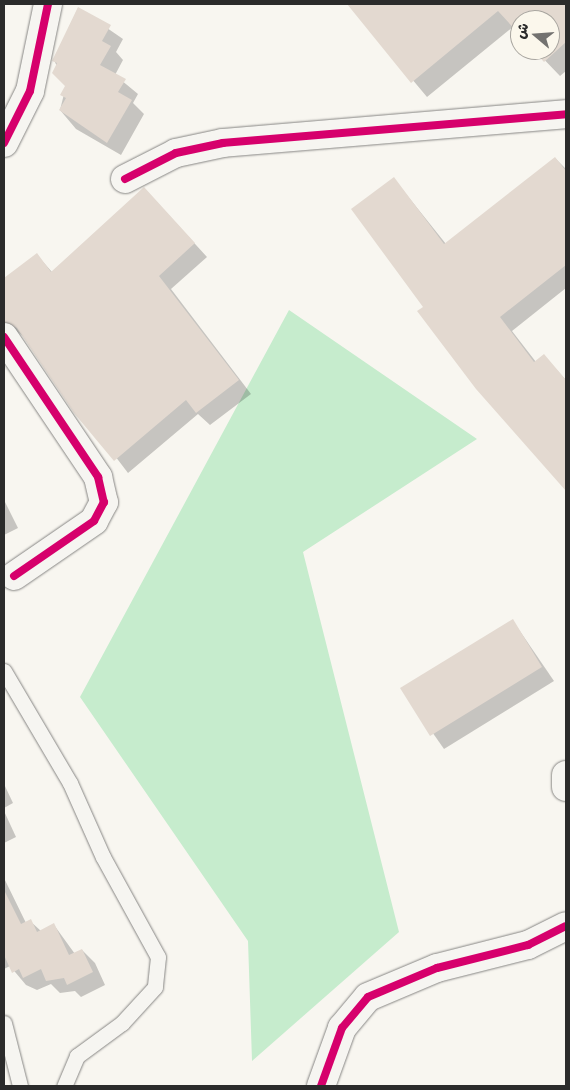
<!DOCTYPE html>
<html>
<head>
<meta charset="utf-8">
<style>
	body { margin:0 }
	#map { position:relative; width:570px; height:1090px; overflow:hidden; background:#f8f6f0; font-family:Mali,"Playpen Sans Arabic",sans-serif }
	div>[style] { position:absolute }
	.green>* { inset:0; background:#c6eccd }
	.shadow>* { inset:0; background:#0003 }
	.building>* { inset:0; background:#e3d9d0 }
	.roads { filter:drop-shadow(0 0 1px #878684) drop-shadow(0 0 1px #878684) }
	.service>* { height:15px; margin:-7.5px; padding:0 7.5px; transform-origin:7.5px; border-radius:7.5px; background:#f6f5f1 }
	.minor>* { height:28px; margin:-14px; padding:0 14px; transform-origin:14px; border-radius:14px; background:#f6f5f1 }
	.cycleway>* { height:8px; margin:-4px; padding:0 4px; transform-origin:4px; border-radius:4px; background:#d6006c }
	span { translate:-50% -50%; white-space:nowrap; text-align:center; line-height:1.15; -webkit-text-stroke:4.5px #fbf7ec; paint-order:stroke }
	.frame { position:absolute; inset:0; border:5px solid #2b2b2b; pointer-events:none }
	.north { position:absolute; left:510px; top:10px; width:50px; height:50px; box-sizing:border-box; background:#fbf7ec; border:1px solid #a8a59f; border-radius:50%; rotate:288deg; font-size:14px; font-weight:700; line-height:20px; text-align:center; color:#2b2b2b }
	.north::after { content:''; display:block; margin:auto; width:18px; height:22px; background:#737270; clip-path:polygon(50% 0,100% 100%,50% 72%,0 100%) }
</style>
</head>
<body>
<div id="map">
	<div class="green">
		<i style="clip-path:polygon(289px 310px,477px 439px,303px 552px,399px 932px,252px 1061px,248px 941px,80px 697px)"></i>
	</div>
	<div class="shadow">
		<i style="clip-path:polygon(349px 4px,566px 4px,566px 71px,560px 76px,535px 50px,550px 50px,550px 20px,520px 20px,520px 33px,514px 26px,427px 97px)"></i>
		<i style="clip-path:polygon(78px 8px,123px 39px,116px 52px,123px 60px,115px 75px,138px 94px,133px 103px,144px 114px,121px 155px,76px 129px,60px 110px,66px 86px,54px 60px)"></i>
		<i style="clip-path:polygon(555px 158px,566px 169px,566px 288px,512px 331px,536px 362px,544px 356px,566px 380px,566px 487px,425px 307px,394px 179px,446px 244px)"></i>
		<i style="clip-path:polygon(144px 188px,207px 257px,171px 289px,251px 394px,210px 425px,198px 414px,128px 473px,25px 338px,4px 321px,4px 280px,37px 255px,52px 272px)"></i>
		<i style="clip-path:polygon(4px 500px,18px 528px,4px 535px)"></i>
		<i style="clip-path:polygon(513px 621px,554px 681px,444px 749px,402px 689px)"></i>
		<i style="clip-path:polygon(4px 784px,13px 803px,4px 808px)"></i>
		<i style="clip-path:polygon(4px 811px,16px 837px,4px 843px)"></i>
		<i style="clip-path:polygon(4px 878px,26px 923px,30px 921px,41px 931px,54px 925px,75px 954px,82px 950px,95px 963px,105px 985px,81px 997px,75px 991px,60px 993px,51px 984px,37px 990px,26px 985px,10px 966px,4px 969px)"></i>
	</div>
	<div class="building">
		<i style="clip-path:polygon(347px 4px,566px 4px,566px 42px,544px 62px,533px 50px,550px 50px,550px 20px,520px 20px,520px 35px,498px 11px,411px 83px)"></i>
		<i style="clip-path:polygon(78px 7px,111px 25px,102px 41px,111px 46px,100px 65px,126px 79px,118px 92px,132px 100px,107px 143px,59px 110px,66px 98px,60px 95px,65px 86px,52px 73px,57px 63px,52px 61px)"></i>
		<i style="clip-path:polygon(555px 157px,566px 171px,566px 265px,500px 317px,534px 362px,544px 354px,566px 380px,566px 491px,476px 389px,417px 311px,423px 307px,351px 209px,394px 177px,444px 244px)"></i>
		<i style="clip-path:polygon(144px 187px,195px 243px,159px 276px,239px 380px,196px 413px,186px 400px,114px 461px,74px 413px,17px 328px,4px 322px,4px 278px,37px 253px,51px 272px)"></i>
		<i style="clip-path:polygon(513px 619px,542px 667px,430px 736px,400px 688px)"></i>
		<i style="clip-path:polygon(4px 890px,21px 924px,31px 919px,37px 932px,54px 923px,69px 955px,82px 949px,93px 972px,67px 985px,64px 978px,46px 981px,41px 969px,23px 978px,19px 969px,12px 973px,4px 955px)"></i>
	</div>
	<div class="roads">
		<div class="service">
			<i style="left:4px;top:671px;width:130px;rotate:59.5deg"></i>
			<i style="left:70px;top:783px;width:81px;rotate:66deg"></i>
			<i style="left:103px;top:857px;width:114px;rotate:61.2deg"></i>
			<i style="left:158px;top:957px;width:30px;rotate:96deg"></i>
			<i style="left:155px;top:987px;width:49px;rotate:132.5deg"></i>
			<i style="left:122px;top:1023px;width:56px;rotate:143.7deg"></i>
			<i style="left:77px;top:1056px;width:33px;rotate:113deg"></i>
			<i style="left:4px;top:1023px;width:65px;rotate:75.7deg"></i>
		</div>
		<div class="minor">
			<i style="left:4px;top:143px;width:58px;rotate:-63.4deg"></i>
			<i style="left:30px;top:91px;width:89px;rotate:-78.3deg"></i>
			<i style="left:125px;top:179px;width:57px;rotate:-27deg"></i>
			<i style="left:176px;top:153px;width:48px;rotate:-12deg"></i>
			<i style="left:223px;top:143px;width:344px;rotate:-4.8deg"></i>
			<i style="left:4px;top:337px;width:169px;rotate:56.1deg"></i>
			<i style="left:98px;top:477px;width:26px;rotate:77deg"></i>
			<i style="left:104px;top:502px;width:21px;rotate:118deg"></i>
			<i style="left:94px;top:521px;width:97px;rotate:145.5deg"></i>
			<i style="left:566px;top:775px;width:12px;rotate:90deg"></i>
			<i style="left:321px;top:1086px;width:62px;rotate:-70.1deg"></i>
			<i style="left:342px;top:1028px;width:40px;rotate:-50deg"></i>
			<i style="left:368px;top:997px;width:75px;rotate:-22.8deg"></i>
			<i style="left:437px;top:968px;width:94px;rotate:-14.2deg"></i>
			<i style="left:528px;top:945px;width:42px;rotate:-26.6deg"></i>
		</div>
	</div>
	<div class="cycleway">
		<i style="left:4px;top:143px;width:58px;rotate:-63.4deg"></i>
		<i style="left:30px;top:91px;width:89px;rotate:-78.3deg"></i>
		<i style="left:125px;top:179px;width:57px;rotate:-27deg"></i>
		<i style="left:176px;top:153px;width:48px;rotate:-12deg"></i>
		<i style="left:223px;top:143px;width:344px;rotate:-4.8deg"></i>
		<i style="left:4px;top:337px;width:169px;rotate:56.1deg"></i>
		<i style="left:98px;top:477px;width:26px;rotate:77deg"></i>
		<i style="left:104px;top:502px;width:21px;rotate:118deg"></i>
		<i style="left:94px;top:521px;width:97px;rotate:145.5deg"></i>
		<i style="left:321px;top:1086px;width:62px;rotate:-70.1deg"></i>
		<i style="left:342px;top:1028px;width:40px;rotate:-50deg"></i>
		<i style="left:368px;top:997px;width:75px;rotate:-22.8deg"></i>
		<i style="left:437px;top:968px;width:94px;rotate:-14.2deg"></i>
		<i style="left:528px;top:945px;width:42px;rotate:-26.6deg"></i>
	</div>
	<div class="frame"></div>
	<div class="north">ش</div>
</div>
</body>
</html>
